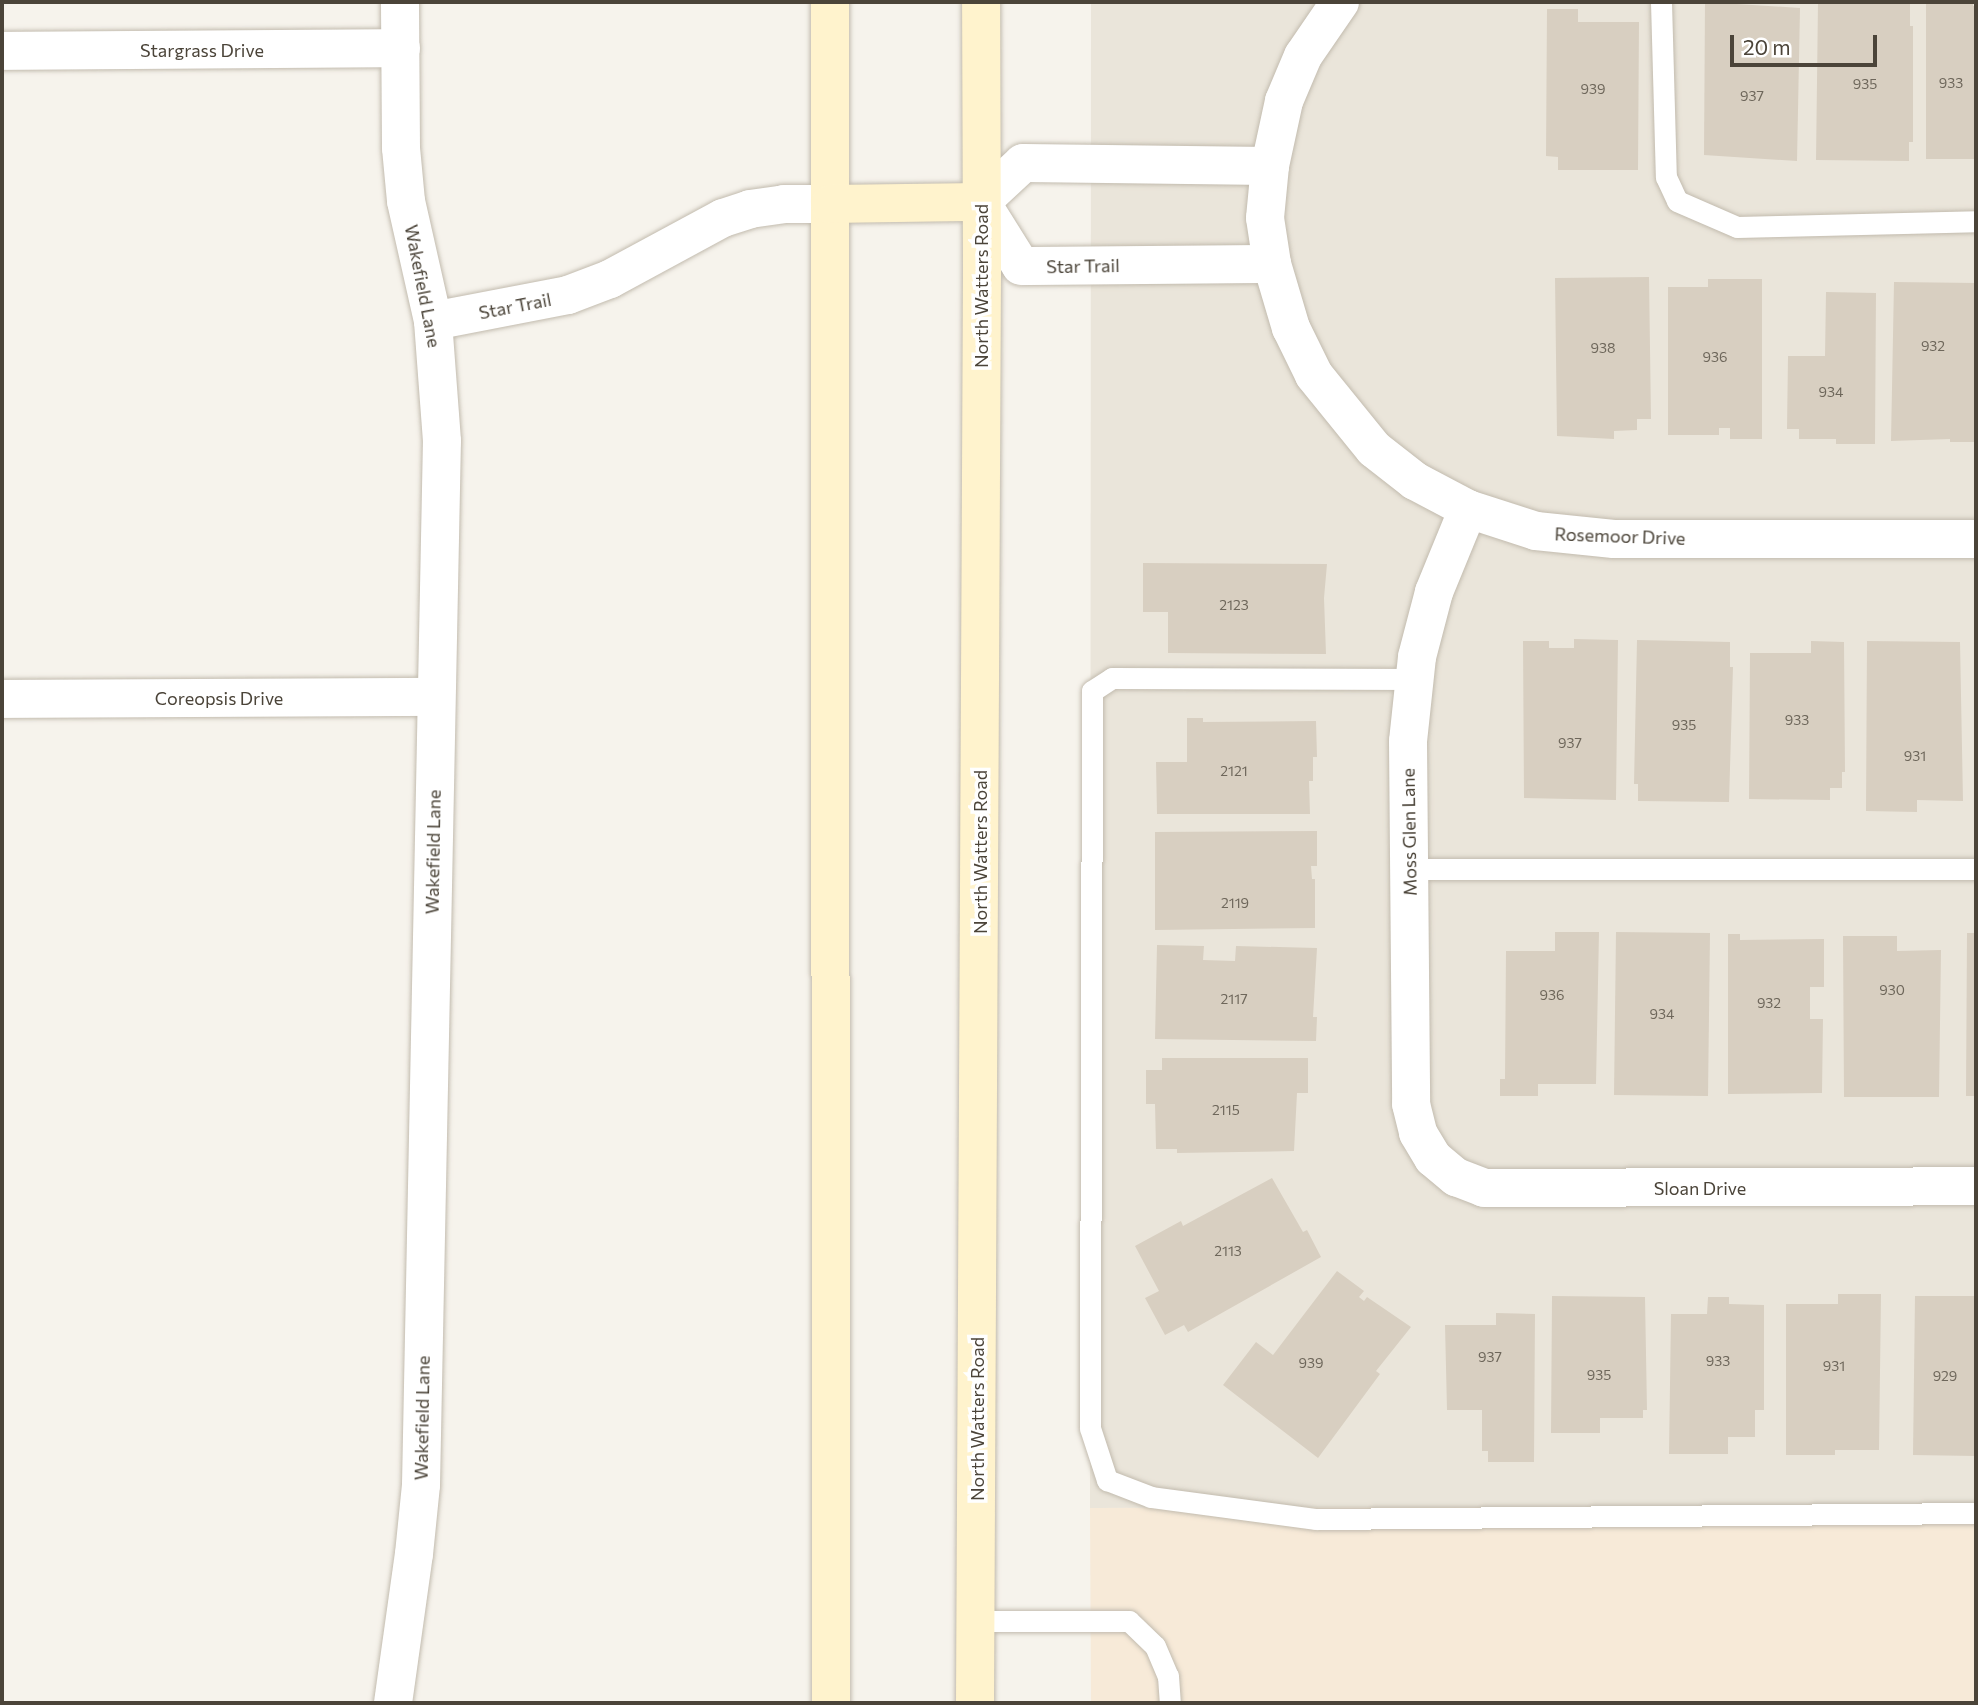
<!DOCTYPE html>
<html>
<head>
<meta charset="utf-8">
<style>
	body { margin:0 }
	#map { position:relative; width:1978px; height:1705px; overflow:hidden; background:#f6f3ec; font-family:Commissioner,sans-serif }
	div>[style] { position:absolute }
	.residential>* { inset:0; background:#eae5da }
	.commercial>* { inset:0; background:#f7ead8 }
	.building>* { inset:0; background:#d8cfc1 }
	.roads { filter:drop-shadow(0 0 2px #c2bbae) drop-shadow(0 0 2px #c2bbae) }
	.service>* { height:21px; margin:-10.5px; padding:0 10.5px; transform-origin:10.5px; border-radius:10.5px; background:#fff }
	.minor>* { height:38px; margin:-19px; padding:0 19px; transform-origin:19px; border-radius:19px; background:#fff }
	.secondary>* { height:38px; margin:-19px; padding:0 19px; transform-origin:19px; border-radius:19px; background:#fff3cd }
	span { translate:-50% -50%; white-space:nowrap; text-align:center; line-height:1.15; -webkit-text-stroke:7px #fff; paint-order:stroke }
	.number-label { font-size:14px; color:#6e675b }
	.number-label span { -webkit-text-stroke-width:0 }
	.street-label { font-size:18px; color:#4b4439 }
	.frame { position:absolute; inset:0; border:4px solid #4b4439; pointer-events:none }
	.scale { position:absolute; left:1730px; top:35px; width:147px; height:32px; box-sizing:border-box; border:4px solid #4b4439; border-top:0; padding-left:9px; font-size:21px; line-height:24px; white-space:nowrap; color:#4b4439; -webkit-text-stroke:5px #fff; paint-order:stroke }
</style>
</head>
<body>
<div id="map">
	<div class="residential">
		<i style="clip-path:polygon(1091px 2px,1976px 2px,1976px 1506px,1090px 1508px)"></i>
	</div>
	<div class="commercial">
		<i style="clip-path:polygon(1976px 1506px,1976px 1703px,1091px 1703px,1090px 1508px)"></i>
	</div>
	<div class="building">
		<i style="clip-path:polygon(1705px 2px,1800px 8px,1797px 161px,1704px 155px)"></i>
		<i style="clip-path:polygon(1818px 2px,1910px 2px,1910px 26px,1913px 26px,1913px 142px,1909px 142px,1909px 161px,1816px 160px)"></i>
		<i style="clip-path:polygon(1926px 2px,1973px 2px,1973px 6px,1976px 6px,1976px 159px,1926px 159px)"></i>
		<i style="clip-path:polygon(1547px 9px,1578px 9px,1578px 22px,1639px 22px,1638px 170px,1558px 170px,1558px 157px,1546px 156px)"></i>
		<i style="clip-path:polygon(1649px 277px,1651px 419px,1637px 419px,1637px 430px,1614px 431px,1614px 439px,1557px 436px,1555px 278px)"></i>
		<i style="clip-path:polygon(1708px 279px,1762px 279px,1762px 439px,1730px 439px,1730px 428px,1719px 428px,1719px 435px,1668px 435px,1668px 287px,1708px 287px)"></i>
		<i style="clip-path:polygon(1894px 282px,1976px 283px,1976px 330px,1974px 330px,1976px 442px,1950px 442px,1950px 439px,1891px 441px)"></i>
		<i style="clip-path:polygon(1826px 292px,1876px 293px,1875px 444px,1836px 444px,1836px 439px,1799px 439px,1799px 429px,1787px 429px,1788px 356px,1825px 356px)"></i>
		<i style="clip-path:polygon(1143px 563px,1327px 564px,1324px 598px,1326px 654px,1168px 653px,1168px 612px,1143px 612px)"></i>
		<i style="clip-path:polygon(1574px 639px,1618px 640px,1616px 800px,1524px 798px,1523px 641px,1549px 641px,1549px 648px,1574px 648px)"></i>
		<i style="clip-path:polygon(1637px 640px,1730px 642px,1730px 667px,1733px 667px,1729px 802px,1638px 801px,1638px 784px,1634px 784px)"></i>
		<i style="clip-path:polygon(1811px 641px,1844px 642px,1845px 772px,1842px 772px,1842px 788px,1830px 788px,1830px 800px,1749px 799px,1750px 653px,1811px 653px)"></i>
		<i style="clip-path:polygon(1867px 641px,1960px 642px,1963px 801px,1917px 800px,1917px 812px,1866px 811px)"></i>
		<i style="clip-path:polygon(1187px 718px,1203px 718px,1203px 722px,1316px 721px,1317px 757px,1313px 757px,1313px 781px,1309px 781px,1310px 814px,1157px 814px,1156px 762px,1187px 762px)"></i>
		<i style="clip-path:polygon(1317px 831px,1317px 866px,1311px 866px,1312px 879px,1315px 879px,1315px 928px,1155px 930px,1155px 832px)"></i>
		<i style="clip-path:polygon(1555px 932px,1599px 932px,1596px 1084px,1538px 1084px,1538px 1096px,1500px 1096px,1500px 1079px,1505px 1079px,1506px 951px,1555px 951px)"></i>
		<i style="clip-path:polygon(1616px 932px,1710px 933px,1708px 1096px,1614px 1095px)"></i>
		<i style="clip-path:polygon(1967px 933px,1976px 933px,1976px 1096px,1966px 1096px)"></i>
		<i style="clip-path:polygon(1728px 934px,1740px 934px,1740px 940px,1824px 939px,1824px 987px,1810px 987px,1810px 1019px,1823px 1019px,1822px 1093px,1728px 1094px)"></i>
		<i style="clip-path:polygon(1843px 936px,1897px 936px,1897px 951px,1941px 950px,1939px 1097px,1844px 1097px)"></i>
		<i style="clip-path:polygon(1157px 945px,1204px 946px,1203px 960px,1235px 961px,1236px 946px,1317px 948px,1313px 1017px,1317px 1017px,1316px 1041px,1155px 1039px)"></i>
		<i style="clip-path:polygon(1162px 1058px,1308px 1058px,1308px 1093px,1297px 1093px,1294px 1151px,1177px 1153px,1177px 1149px,1156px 1149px,1155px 1104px,1146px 1104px,1146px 1070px,1162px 1070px)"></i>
		<i style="clip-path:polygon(1272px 1178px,1303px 1232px,1307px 1230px,1321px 1257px,1188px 1332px,1184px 1325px,1165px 1335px,1145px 1298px,1159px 1291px,1135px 1246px,1181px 1221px,1183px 1226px)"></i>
		<i style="clip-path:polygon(1337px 1271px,1364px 1291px,1359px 1297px,1364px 1301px,1367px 1297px,1411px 1327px,1376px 1371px,1380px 1374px,1318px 1458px,1223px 1385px,1256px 1342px,1273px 1355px)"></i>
		<i style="clip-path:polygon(1838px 1294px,1881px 1294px,1879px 1450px,1835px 1450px,1835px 1455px,1786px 1455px,1786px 1304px,1838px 1304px)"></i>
		<i style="clip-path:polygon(1552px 1296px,1645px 1297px,1647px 1410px,1643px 1410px,1643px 1418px,1600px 1418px,1600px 1433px,1551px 1433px)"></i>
		<i style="clip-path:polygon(1915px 1296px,1976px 1296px,1976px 1456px,1913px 1455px)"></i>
		<i style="clip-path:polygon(1708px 1297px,1729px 1297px,1729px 1304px,1764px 1305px,1764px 1410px,1755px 1410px,1755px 1437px,1728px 1437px,1728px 1454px,1669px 1454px,1671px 1314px,1707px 1314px)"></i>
		<i style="clip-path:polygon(1496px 1313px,1535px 1314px,1534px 1462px,1488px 1462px,1488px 1451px,1482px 1451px,1482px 1410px,1447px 1410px,1445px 1325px,1496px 1325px)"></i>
	</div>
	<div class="roads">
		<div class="service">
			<i style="left:1661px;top:2px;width:175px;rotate:88.4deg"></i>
			<i style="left:1666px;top:177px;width:26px;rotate:65deg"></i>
			<i style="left:1677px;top:201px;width:65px;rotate:23.4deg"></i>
			<i style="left:1737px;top:227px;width:239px;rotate:-1.4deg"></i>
			<i style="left:1415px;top:679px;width:303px;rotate:-179.8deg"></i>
			<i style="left:1112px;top:678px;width:24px;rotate:147deg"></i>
			<i style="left:1092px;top:691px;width:737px;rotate:90.16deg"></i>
			<i style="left:1090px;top:1428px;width:55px;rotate:71.9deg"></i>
			<i style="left:1107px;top:1480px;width:47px;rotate:21.1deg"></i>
			<i style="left:1151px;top:1497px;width:166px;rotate:7.6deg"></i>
			<i style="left:1316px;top:1519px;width:660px;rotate:-0.52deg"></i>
			<i style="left:1410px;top:869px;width:566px"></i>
			<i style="left:976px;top:1621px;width:153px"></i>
			<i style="left:1129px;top:1621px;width:36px;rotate:44deg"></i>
			<i style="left:1155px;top:1646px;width:33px;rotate:67deg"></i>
			<i style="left:1168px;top:1676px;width:27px;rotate:86deg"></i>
		</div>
		<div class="minor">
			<i style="left:1340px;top:2px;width:65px;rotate:124.4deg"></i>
			<i style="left:1303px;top:56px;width:49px;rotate:112.9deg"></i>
			<i style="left:1284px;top:101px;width:66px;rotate:102.2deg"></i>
			<i style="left:1270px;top:166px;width:52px;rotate:95.5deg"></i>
			<i style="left:1265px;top:218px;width:47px;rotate:81.3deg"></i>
			<i style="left:1272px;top:264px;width:67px;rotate:73.5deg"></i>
			<i style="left:1291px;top:328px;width:52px;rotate:63.9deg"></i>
			<i style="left:1314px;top:375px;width:95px;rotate:51deg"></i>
			<i style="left:1374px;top:449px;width:52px;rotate:38deg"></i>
			<i style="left:1415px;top:481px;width:60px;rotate:27.8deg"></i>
			<i style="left:1468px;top:509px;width:71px;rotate:17.9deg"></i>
			<i style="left:1536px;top:531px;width:78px;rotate:5.9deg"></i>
			<i style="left:1614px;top:539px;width:362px"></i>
			<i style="left:2px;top:51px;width:399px;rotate:-0.4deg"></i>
			<i style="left:1270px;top:166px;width:247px;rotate:-179.3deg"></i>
			<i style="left:1023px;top:163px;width:57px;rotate:137.1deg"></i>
			<i style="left:981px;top:202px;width:75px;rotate:58deg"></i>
			<i style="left:1021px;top:266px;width:251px;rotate:-0.5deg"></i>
			<i style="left:433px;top:321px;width:137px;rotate:-10.9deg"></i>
			<i style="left:568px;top:295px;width:45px;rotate:-20.9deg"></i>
			<i style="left:610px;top:279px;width:128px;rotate:-28.4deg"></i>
			<i style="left:723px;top:218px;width:28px;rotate:-18deg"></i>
			<i style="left:750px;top:209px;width:34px;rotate:-8deg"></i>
			<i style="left:784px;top:204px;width:46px"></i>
			<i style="left:1468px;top:509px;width:90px;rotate:112.3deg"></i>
			<i style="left:1434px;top:592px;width:67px;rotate:104.7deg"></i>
			<i style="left:1417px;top:657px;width:84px;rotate:96.1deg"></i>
			<i style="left:1408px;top:741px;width:363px;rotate:89.5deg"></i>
			<i style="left:1411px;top:1104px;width:30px;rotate:76deg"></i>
			<i style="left:1418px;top:1133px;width:29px;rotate:59deg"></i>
			<i style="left:1433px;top:1158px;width:30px;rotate:40deg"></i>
			<i style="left:1456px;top:1177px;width:30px;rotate:21deg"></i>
			<i style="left:1484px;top:1188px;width:492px;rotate:-0.2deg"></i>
			<i style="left:2px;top:699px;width:434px;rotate:-0.3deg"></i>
			<i style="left:393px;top:1703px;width:150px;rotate:-82deg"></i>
			<i style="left:414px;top:1554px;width:69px;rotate:-84.2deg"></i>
			<i style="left:421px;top:1485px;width:1044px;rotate:-88.85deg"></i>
			<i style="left:442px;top:441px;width:120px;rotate:-94.3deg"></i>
			<i style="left:433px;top:321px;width:123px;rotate:-102.7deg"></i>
			<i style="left:406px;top:201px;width:53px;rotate:-95.4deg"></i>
			<i style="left:401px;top:148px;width:146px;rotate:-90.4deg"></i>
		</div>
		<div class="secondary">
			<i style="left:830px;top:2px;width:1701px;rotate:89.97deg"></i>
			<i style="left:830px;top:204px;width:151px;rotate:-0.8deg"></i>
			<i style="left:975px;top:1703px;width:1437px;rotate:-89.72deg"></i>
			<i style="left:982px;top:266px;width:264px;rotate:-90.2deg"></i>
		</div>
	</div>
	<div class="number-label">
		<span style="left:1951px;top:83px">933</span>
		<span style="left:1865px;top:84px">935</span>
		<span style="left:1593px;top:89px">939</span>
		<span style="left:1752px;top:96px">937</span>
		<span style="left:1933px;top:346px">932</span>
		<span style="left:1603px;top:348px">938</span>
		<span style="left:1715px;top:357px">936</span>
		<span style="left:1831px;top:392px">934</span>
		<span style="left:1234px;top:605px">2123</span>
		<span style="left:1797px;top:720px">933</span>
		<span style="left:1684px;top:725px">935</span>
		<span style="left:1570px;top:743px">937</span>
		<span style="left:1915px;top:756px">931</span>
		<span style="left:1234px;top:771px">2121</span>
		<span style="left:1235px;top:903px">2119</span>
		<span style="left:1892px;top:990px">930</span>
		<span style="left:1552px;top:995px">936</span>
		<span style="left:1234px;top:999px">2117</span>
		<span style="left:1769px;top:1003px">932</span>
		<span style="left:1662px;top:1014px">934</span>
		<span style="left:1226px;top:1110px">2115</span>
		<span style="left:1228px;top:1251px">2113</span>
		<span style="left:1490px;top:1357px">937</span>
		<span style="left:1718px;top:1361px">933</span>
		<span style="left:1311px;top:1363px">939</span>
		<span style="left:1834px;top:1366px">931</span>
		<span style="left:1599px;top:1375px">935</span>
		<span style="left:1945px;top:1376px">929</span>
	</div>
	<div class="street-label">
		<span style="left:202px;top:50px">Stargrass Drive</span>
		<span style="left:1083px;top:266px;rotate:-1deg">Star Trail</span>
		<span style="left:423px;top:286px;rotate:79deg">Wakefield Lane</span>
		<span style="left:981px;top:286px;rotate:-90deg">North Watters Road</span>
		<span style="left:515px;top:306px;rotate:-11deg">Star Trail</span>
		<span style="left:1620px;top:536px;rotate:2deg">Rosemoor Drive</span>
		<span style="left:219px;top:698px">Coreopsis Drive</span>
		<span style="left:1409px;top:832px;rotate:-91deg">Moss Glen Lane</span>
		<span style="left:433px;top:852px;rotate:-89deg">Wakefield Lane</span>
		<span style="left:980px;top:852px;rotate:-90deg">North Watters Road</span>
		<span style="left:1700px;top:1188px">Sloan Drive</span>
		<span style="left:422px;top:1418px;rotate:-89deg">Wakefield Lane</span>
		<span style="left:977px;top:1419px;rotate:-90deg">North Watters Road</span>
	</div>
	<div class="frame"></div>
	<div class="scale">20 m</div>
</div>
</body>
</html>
